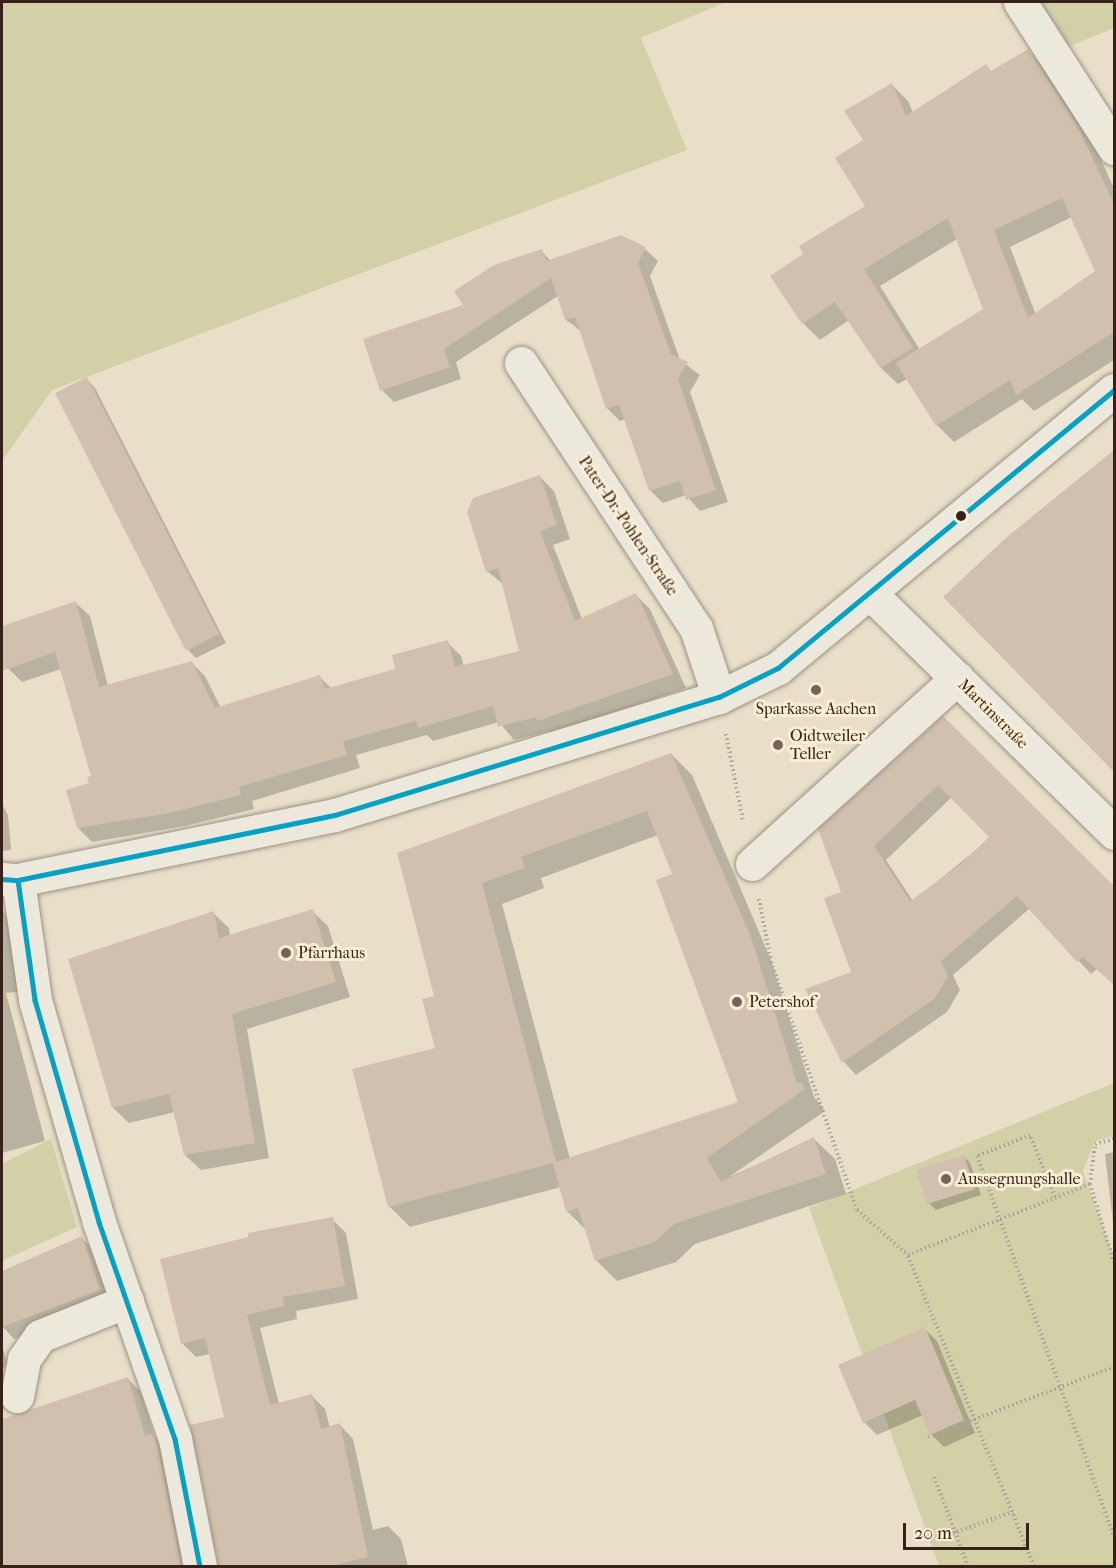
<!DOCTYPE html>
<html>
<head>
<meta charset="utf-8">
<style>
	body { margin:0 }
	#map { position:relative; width:1116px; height:1568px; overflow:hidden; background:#e9dfc9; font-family:"IM FELL French Canon",serif }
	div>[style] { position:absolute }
	.green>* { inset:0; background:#d3d0a8 }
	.shadow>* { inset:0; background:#0003 }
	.building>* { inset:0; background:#d1c0ae }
	.path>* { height:4px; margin-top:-2px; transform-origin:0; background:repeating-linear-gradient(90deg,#aba59c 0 1.5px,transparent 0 4.5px) }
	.roads { filter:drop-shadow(0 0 2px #9b9385) drop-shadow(0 0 2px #9b9385) }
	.minor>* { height:33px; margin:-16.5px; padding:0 16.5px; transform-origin:16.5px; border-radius:16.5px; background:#ece8dc }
	.bus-1>* { height:4.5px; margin:-2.25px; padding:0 2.25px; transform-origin:2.25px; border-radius:2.25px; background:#03a2c5 }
	.dots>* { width:16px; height:16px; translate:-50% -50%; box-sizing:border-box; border:3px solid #f9eed3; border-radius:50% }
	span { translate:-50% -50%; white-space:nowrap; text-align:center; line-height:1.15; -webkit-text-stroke:6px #f9eed3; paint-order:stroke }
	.street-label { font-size:16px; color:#37221a }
	.poi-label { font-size:16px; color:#37221a }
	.left { translate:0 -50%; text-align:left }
	.frame { position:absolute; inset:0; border:3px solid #37221a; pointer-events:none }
	.scale { position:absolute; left:903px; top:1523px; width:126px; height:27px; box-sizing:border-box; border:3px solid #37221a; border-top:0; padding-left:8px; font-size:18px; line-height:21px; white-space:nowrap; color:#37221a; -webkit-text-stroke:4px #f9eed3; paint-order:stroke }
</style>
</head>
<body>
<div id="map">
	<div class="green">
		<i style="clip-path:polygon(2px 2px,726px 2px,641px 38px,687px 150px,52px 390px,2px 461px)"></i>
		<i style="clip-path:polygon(1041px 2px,1114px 2px,1114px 28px,1063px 49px)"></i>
		<i style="clip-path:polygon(1114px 1083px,1114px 1136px,1095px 1141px,1083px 1171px,1114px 1256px,1114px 1566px,939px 1566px,809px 1208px)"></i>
		<i style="clip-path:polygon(51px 1139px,77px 1227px,2px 1261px,2px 1164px)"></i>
	</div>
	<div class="shadow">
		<i style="clip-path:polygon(evenodd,1028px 51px,1045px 68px,1094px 145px,1114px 188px,1114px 360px,1034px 411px,1022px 399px,954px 442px,937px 425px,907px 379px,898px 384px,881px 368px,849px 320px,820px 340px,803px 323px,805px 254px,867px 207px,865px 141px,892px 85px,908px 101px,913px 113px,1028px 51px,1072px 217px,1097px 272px,1036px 315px,1010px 247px,1072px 217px,1028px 51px,957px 239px,984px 310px,920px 350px,880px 286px,957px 239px)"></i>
		<i style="clip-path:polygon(621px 237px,645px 249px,658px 261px,650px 276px,680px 360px,700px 375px,690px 392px,728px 502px,700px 511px,686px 495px,663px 503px,650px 490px,626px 419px,620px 421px,608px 409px,581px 331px,566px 320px,558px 296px,456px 362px,461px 379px,394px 402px,382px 390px,465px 306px,541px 251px,551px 261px)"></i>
		<i style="clip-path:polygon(87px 379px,95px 388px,226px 643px,196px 658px,188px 650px)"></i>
		<i style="clip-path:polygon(1114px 451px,1114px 768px,945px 597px,1009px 537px)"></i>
		<i style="clip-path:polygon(540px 477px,554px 491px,570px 539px,553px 545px,582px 619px,636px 595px,650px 609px,686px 688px,552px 734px,549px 731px,514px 740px,499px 722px,433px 741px,427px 735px,356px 755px,360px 768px,252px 801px,254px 809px,185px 826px,92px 842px,78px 828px,93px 777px,61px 669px,22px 682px,8px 668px,2px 649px,2px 628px,76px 603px,90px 616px,108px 686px,191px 662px,205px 676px,221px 708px,320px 677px,332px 689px,397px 670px,447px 642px,461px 656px,464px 667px,520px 652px,504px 585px,487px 571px)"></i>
		<i style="clip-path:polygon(evenodd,943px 718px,1114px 892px,1114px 985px,1097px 969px,1091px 974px,1030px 908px,953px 975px,960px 990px,947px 1012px,856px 1075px,844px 1062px,807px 990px,853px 973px,843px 893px,943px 718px,952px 797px,992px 837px,913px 901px,886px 860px,952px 797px)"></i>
		<i style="clip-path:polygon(evenodd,671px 754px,692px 775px,771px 960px,814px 1097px,825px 1111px,729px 1177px,814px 1139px,835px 1159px,846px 1194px,695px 1244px,676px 1262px,617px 1281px,596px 1260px,587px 1231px,567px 1211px,561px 1187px,410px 1227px,389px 1206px,436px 1049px,436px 997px,399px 854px,671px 754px,658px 835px,674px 875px,740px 1103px,570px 1159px,502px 904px,544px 888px,541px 878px,658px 835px)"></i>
		<i style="clip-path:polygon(2px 804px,8px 815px,11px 850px,2px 851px)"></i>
		<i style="clip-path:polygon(2px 911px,16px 923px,25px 991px,6px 993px,45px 1141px,2px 1153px)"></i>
		<i style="clip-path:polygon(312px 911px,328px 926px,350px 997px,247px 1029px,269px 1158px,201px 1170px,185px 1155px,175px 1112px,129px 1123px,113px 1108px,213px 913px,229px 928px,230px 936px)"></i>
		<i style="clip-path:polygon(1114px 1152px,1114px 1231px,1105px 1154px)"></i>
		<i style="clip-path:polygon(964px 1156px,970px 1163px,981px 1195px,936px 1210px,929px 1203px)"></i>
		<i style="clip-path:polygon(332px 1219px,346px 1233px,358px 1299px,296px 1311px,297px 1319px,260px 1328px,279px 1404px,311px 1395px,325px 1409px,330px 1428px,340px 1425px,353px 1439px,373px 1530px,388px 1526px,401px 1539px,408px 1566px,220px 1566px,226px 1418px,210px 1354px,196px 1357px,182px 1343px)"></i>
		<i style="clip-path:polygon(82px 1238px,94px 1251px,111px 1303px,14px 1339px,2px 1326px,2px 1272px)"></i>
		<i style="clip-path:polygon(925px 1329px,937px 1341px,975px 1433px,944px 1447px,931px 1434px,923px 1415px,877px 1435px,864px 1422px)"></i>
		<i style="clip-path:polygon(2px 1345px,8px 1366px,2px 1368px)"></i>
		<i style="clip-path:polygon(127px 1378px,141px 1392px,154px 1436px,167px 1449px,191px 1566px,2px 1566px,2px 1420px)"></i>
	</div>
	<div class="building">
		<i style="clip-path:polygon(evenodd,1028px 49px,1078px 127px,1114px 204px,1114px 332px,1016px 395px,1010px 380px,936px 426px,896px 363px,983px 309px,948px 218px,864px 269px,913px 348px,880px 368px,835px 302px,802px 324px,770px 276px,803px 254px,799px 246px,865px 206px,835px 158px,863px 140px,844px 111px,892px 83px,906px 116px,986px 64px,991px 71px,1028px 49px,1062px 198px,1095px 271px,1028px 318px,994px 230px,1062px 198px)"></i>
		<i style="clip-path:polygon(621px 235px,646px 247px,638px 263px,671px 354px,688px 362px,678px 379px,716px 490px,686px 500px,680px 481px,649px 491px,619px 405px,606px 409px,575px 317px,565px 320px,551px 278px,444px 349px,450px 367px,380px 391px,363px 339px,463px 305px,454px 291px,494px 265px,542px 249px,546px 261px)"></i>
		<i style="clip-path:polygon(87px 377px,219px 634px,186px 651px,55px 393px)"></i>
		<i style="clip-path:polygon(1114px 450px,1114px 772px,943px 597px,1008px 536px)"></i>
		<i style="clip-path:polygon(540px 475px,557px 525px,540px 531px,575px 621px,636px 593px,673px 674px,537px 721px,536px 717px,498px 727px,493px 706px,418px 728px,416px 721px,343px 741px,347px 755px,239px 787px,241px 795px,170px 813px,77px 828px,66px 790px,89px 783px,87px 777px,91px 776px,55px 652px,2px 671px,2px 626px,76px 601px,99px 687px,192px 661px,215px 708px,320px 675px,325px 689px,395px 669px,392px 655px,448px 640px,455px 667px,519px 651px,498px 568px,486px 572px,467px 512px,473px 498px)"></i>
		<i style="clip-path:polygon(evenodd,943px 716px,1114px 886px,1114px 985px,1083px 957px,1077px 962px,1017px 896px,941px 961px,948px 976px,934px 999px,842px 1063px,805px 989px,851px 972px,824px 898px,841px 892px,818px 829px,943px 716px,938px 785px,989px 837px,960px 865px,910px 901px,874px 846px,938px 785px)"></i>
		<i style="clip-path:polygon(evenodd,671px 753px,751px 937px,797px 1083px,801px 1082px,805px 1089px,707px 1158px,721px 1182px,814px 1137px,826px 1174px,674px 1224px,655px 1242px,595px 1261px,578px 1208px,566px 1212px,553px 1163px,388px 1207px,352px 1069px,435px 1048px,422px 999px,434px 996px,397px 853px,671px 753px,647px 811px,672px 874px,656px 880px,738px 1102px,556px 1162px,482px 883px,525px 868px,521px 857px,647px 811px)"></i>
		<i style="clip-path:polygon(313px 909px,336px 982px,232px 1014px,255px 1143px,184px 1155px,169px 1094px,112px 1108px,68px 959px,214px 911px,219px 938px)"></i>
		<i style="clip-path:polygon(964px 1155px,975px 1189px,927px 1204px,916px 1170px)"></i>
		<i style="clip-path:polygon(333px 1217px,345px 1286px,283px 1297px,284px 1306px,247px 1315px,270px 1405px,312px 1394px,321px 1429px,340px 1423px,368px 1557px,330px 1566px,218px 1566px,190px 1425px,224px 1417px,205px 1338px,181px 1344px,160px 1259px,248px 1237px,248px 1233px)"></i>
		<i style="clip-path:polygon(82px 1236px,100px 1290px,2px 1327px,2px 1271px)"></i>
		<i style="clip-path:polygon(925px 1327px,964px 1420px,930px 1435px,915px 1400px,863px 1423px,838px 1365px)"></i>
		<i style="clip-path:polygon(128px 1377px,145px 1436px,153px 1434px,157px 1444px,181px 1566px,2px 1566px,2px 1419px)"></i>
	</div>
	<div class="path">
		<i style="left:726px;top:734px;width:89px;rotate:78.9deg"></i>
		<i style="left:759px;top:899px;width:64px;rotate:79.2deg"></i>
		<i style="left:771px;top:962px;width:262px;rotate:70.9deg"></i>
		<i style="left:857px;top:1210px;width:68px;rotate:41.4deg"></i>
		<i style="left:1090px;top:1184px;width:83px;rotate:73.1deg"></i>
		<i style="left:1055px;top:1197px;width:67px;rotate:-112deg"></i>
		<i style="left:1030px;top:1135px;width:57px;rotate:158.4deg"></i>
		<i style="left:977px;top:1156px;width:405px;rotate:70.2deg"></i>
		<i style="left:928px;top:1437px;width:199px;rotate:-20.6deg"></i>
		<i style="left:934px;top:1477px;width:95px;rotate:69.1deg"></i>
		<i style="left:940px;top:1538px;width:77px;rotate:-19.9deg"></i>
		<i style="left:1034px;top:1566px;width:336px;rotate:-112.1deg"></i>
		<i style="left:908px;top:1255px;width:195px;rotate:-21.3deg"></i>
		<i style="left:1090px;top:1184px;width:40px;rotate:-82.9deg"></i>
		<i style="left:1095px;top:1144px;width:20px;rotate:-15deg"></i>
	</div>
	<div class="roads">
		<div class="minor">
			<i style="left:1020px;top:2px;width:174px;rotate:57.2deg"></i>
			<i style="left:521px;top:363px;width:318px;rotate:56.6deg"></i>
			<i style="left:696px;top:628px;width:73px;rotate:71.6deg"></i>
			<i style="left:871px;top:594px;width:341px;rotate:44.5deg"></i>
			<i style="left:752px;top:864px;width:277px;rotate:-42.2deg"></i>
			<i style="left:2px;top:879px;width:16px;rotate:4deg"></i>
			<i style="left:18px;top:880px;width:324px;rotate:-11.6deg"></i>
			<i style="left:335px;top:815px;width:402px;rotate:-17.1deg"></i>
			<i style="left:719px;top:697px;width:66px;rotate:-26.2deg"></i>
			<i style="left:778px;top:668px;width:436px;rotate:-39.6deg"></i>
			<i style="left:18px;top:880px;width:121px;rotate:81.9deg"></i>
			<i style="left:35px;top:1000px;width:231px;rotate:73.9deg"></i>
			<i style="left:99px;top:1222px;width:230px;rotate:70.7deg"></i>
			<i style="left:175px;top:1439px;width:129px;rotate:78.9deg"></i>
			<i style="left:17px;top:1396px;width:38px;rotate:-79deg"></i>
			<i style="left:24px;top:1359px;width:28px;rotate:-55deg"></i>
			<i style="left:40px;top:1336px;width:94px;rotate:-21.9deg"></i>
		</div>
	</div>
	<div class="bus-1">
		<i style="left:2px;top:879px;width:16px;rotate:4deg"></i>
		<i style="left:18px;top:880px;width:324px;rotate:-11.6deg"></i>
		<i style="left:335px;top:815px;width:402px;rotate:-17.1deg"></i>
		<i style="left:719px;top:697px;width:66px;rotate:-26.2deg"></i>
		<i style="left:778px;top:668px;width:436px;rotate:-39.6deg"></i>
		<i style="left:18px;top:880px;width:121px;rotate:81.9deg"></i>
		<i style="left:35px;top:1000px;width:231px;rotate:73.9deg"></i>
		<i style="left:99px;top:1222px;width:230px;rotate:70.7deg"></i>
		<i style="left:175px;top:1439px;width:129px;rotate:78.9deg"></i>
	</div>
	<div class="dots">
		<i style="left:961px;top:516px;background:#37221a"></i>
		<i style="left:816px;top:690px;background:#756457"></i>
		<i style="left:778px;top:745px;background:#756457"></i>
		<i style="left:286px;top:953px;background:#756457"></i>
		<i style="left:737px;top:1002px;background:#756457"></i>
		<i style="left:946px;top:1179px;background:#756457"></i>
	</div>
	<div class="street-label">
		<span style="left:628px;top:526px;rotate:56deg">Pater-Dr.-Pohlen-Straße</span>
		<span style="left:993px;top:714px;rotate:45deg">Martinstraße</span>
	</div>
	<div class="poi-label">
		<span style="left:816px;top:709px">Sparkasse Aachen</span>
		<span class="left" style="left:790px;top:745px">Oidtweiler<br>Teller</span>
		<span class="left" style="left:298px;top:953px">Pfarrhaus</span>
		<span class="left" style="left:749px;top:1002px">Petershof</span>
		<span class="left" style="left:958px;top:1179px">Aussegnungshalle</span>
	</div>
	<div class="frame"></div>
	<div class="scale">20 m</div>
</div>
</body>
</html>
